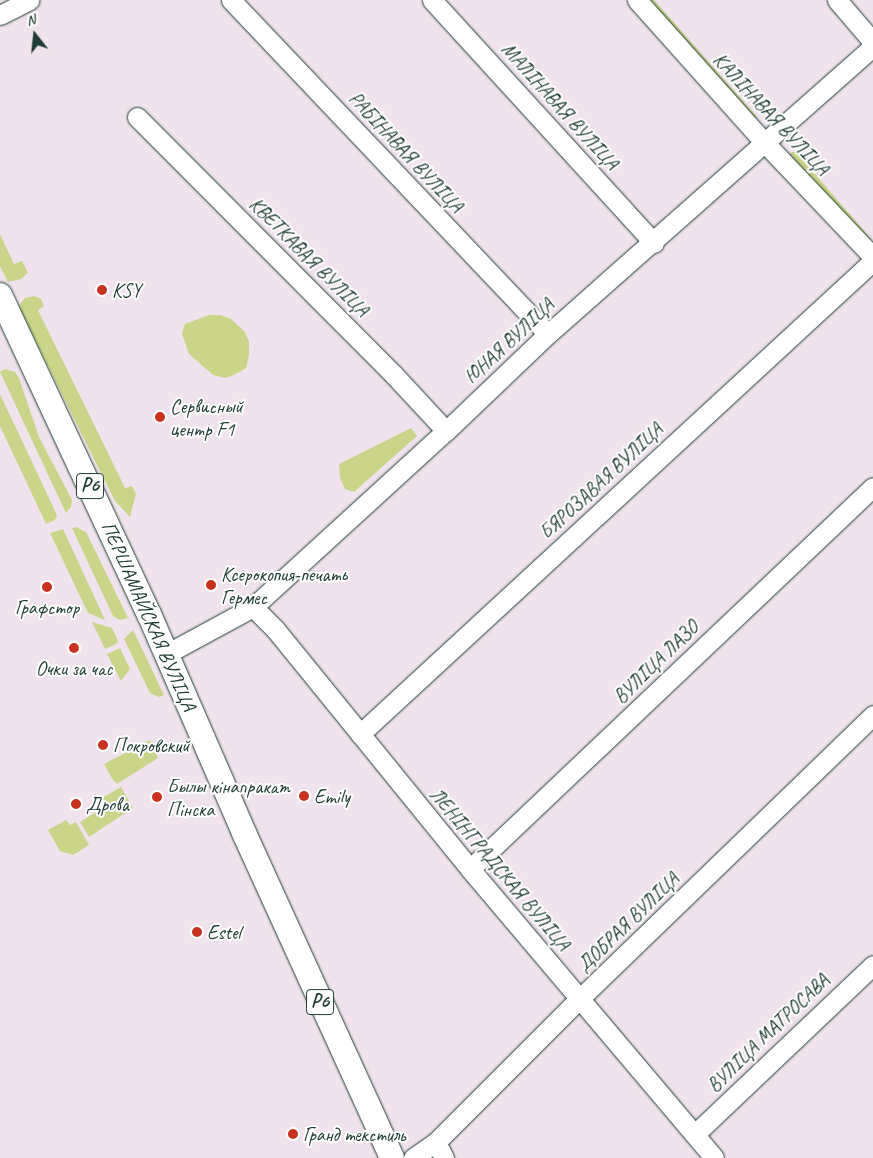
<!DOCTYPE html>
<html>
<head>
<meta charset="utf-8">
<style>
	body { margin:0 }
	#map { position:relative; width:873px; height:1158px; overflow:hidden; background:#f1e3ed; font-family:Caveat,sans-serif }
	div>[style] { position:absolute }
	.green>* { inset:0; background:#cad589 }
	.roads { filter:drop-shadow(0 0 1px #1f3d34) drop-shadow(0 0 1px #1f3d34) }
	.minor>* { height:19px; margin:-9.5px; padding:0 9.5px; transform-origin:9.5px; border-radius:9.5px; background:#fff }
	.major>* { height:24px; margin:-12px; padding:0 12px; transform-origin:12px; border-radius:12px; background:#fff }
	.dots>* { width:14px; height:14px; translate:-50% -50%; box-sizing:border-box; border:2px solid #fff; border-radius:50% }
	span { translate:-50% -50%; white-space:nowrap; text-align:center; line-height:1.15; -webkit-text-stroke:4px #fff; paint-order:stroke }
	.shield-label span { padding:1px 4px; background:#fff; border:1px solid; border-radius:4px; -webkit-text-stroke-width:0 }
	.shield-label { font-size:19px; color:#1f3d34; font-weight:700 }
	.street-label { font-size:20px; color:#1f3d34 }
	.poi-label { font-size:20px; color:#1f3d34 }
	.left { translate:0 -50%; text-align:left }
	.north { position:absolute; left:10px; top:10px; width:50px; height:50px; -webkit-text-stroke:4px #fff; paint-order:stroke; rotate:344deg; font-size:14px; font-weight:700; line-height:20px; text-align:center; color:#1f3d34 }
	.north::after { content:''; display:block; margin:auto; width:18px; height:22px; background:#1f3d34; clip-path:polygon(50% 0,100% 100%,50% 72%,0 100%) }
</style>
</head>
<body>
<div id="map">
	<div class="green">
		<i style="clip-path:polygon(644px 0,654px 0,757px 117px,755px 120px)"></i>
		<i style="clip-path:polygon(792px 152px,796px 152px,871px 239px,870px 242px,789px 155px)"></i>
		<i style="clip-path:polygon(0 234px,14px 264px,22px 261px,28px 273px,21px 279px,8px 282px,0 266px)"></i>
		<i style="clip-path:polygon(34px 296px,41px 299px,44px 306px,38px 310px,125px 488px,132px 486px,136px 494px,130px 517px,115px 501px,21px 312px,20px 304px,25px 298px)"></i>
		<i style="clip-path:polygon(209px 315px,221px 315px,231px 319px,245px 332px,249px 342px,249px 356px,246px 368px,234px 375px,225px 378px,213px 375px,189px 354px,182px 334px,185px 324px)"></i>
		<i style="clip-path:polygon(5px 369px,15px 372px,19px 378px,39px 437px,72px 500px,71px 507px,66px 513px,0 372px)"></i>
		<i style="clip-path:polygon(0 394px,57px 515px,55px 520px,50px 522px,46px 524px,0 426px)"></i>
		<i style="clip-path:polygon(411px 428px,417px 436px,354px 492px,345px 489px,340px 478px,339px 464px)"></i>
		<i style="clip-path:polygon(76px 527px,86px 532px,128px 618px,120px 620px,113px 616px,72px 528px)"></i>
		<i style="clip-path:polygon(63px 529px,105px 620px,88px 613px,50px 533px)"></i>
		<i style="clip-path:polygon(92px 622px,112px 628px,118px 641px,116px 644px,105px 649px)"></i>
		<i style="clip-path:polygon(133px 630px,164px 695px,159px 697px,150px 693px,124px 639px)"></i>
		<i style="clip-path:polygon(120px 648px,130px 669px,121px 681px,107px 654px)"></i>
		<i style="clip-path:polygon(150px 740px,158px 758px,117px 784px,113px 780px,104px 764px)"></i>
		<i style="clip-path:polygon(121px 787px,133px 808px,89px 837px,80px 822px,96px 812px,93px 803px)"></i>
		<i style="clip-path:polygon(66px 820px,70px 825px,76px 822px,89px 845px,73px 855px,60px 851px,48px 830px)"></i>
	</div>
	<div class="roads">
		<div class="minor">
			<i style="left:231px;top:0;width:460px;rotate:46.5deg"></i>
			<i style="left:432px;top:0;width:329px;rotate:47.6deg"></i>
			<i style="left:637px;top:0;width:192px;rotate:48.2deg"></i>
			<i style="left:765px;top:143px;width:157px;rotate:46.5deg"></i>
			<i style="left:837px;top:0;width:55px;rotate:49.4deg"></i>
			<i style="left:0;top:15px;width:33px;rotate:-27deg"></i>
			<i style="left:137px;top:117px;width:364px;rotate:45.1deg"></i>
			<i style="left:394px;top:375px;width:76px;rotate:47.1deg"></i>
			<i style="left:253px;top:607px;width:31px;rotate:45deg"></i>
			<i style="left:275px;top:629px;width:309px;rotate:50.9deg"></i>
			<i style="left:470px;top:869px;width:378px;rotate:49.8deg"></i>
			<i style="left:166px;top:654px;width:99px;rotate:-28.4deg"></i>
			<i style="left:253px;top:607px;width:261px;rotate:-42.4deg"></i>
			<i style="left:446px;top:431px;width:141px;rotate:-43.6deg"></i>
			<i style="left:548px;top:334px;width:434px;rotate:-41.5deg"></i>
			<i style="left:360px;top:734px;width:698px;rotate:-42.68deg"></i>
			<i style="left:470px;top:869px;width:555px;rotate:-43.47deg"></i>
			<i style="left:695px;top:1134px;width:245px;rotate:-43.5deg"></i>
			<i style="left:436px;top:1142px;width:18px;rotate:63deg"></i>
			<i style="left:413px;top:1158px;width:28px;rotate:-35deg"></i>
			<i style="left:436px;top:1142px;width:192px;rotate:-45deg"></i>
			<i style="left:572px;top:1006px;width:419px;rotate:-44deg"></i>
		</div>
		<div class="major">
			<i style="left:0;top:295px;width:352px;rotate:65deg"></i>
			<i style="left:149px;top:614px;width:239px;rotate:66.5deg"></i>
			<i style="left:244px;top:833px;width:357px;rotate:65.5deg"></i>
		</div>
	</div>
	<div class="dots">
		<i style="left:102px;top:290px;background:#c8321e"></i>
		<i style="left:160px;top:417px;background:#c8321e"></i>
		<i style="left:211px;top:585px;background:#c8321e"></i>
		<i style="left:47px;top:587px;background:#c8321e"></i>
		<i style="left:74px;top:648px;background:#c8321e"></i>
		<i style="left:103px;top:745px;background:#c8321e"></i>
		<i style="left:304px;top:796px;background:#c8321e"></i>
		<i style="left:157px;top:797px;background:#c8321e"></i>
		<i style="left:76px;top:804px;background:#c8321e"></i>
		<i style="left:197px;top:932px;background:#c8321e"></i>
		<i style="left:293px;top:1134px;background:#c8321e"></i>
	</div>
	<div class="shield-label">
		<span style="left:90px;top:486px">Р6</span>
		<span style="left:320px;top:1002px">Р6</span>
	</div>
	<div class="street-label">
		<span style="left:560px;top:106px;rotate:48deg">МАЛІНАВАЯ ВУЛІЦА</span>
		<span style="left:771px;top:114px;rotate:47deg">КАЛІНАВАЯ ВУЛІЦА</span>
		<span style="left:406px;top:152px;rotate:47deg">РАБІНАВАЯ ВУЛІЦА</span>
		<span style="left:309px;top:257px;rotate:45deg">КВЕТКАВАЯ ВУЛІЦА</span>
		<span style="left:509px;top:341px;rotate:-43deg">ЮНАЯ ВУЛІЦА</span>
		<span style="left:601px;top:481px;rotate:-43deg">БЯРОЗАВАЯ ВУЛІЦА</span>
		<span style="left:149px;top:616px;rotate:66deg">ПЕРШАМАЙСКАЯ ВУЛІЦА</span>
		<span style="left:656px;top:662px;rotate:-44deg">ВУЛІЦА ЛАЗО</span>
		<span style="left:500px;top:869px;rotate:50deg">ЛЕНІНГРАДСКАЯ ВУЛІЦА</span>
		<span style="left:628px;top:922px;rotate:-44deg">ДОБРАЯ ВУЛІЦА</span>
		<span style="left:768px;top:1033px;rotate:-44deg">ВУЛІЦА МАТРОСАВА</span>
	</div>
	<div class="poi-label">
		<span class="left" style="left:112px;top:290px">KSY</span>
		<span class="left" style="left:170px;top:418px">Сервисный<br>центр F1</span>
		<span class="left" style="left:221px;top:586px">Ксерокопия-печать<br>Гермес</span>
		<span style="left:47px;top:607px">Графстор</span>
		<span style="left:74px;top:668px">Очки за час</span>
		<span class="left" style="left:113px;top:745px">Покровский</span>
		<span class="left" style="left:167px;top:798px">Былы кінапракат<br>Пінска</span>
		<span class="left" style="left:314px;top:796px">Emily</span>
		<span class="left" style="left:86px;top:804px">Дрова</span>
		<span class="left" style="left:207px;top:932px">Estel</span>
		<span class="left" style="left:303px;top:1134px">Гранд текстиль</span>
	</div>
	<div class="north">N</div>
</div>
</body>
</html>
